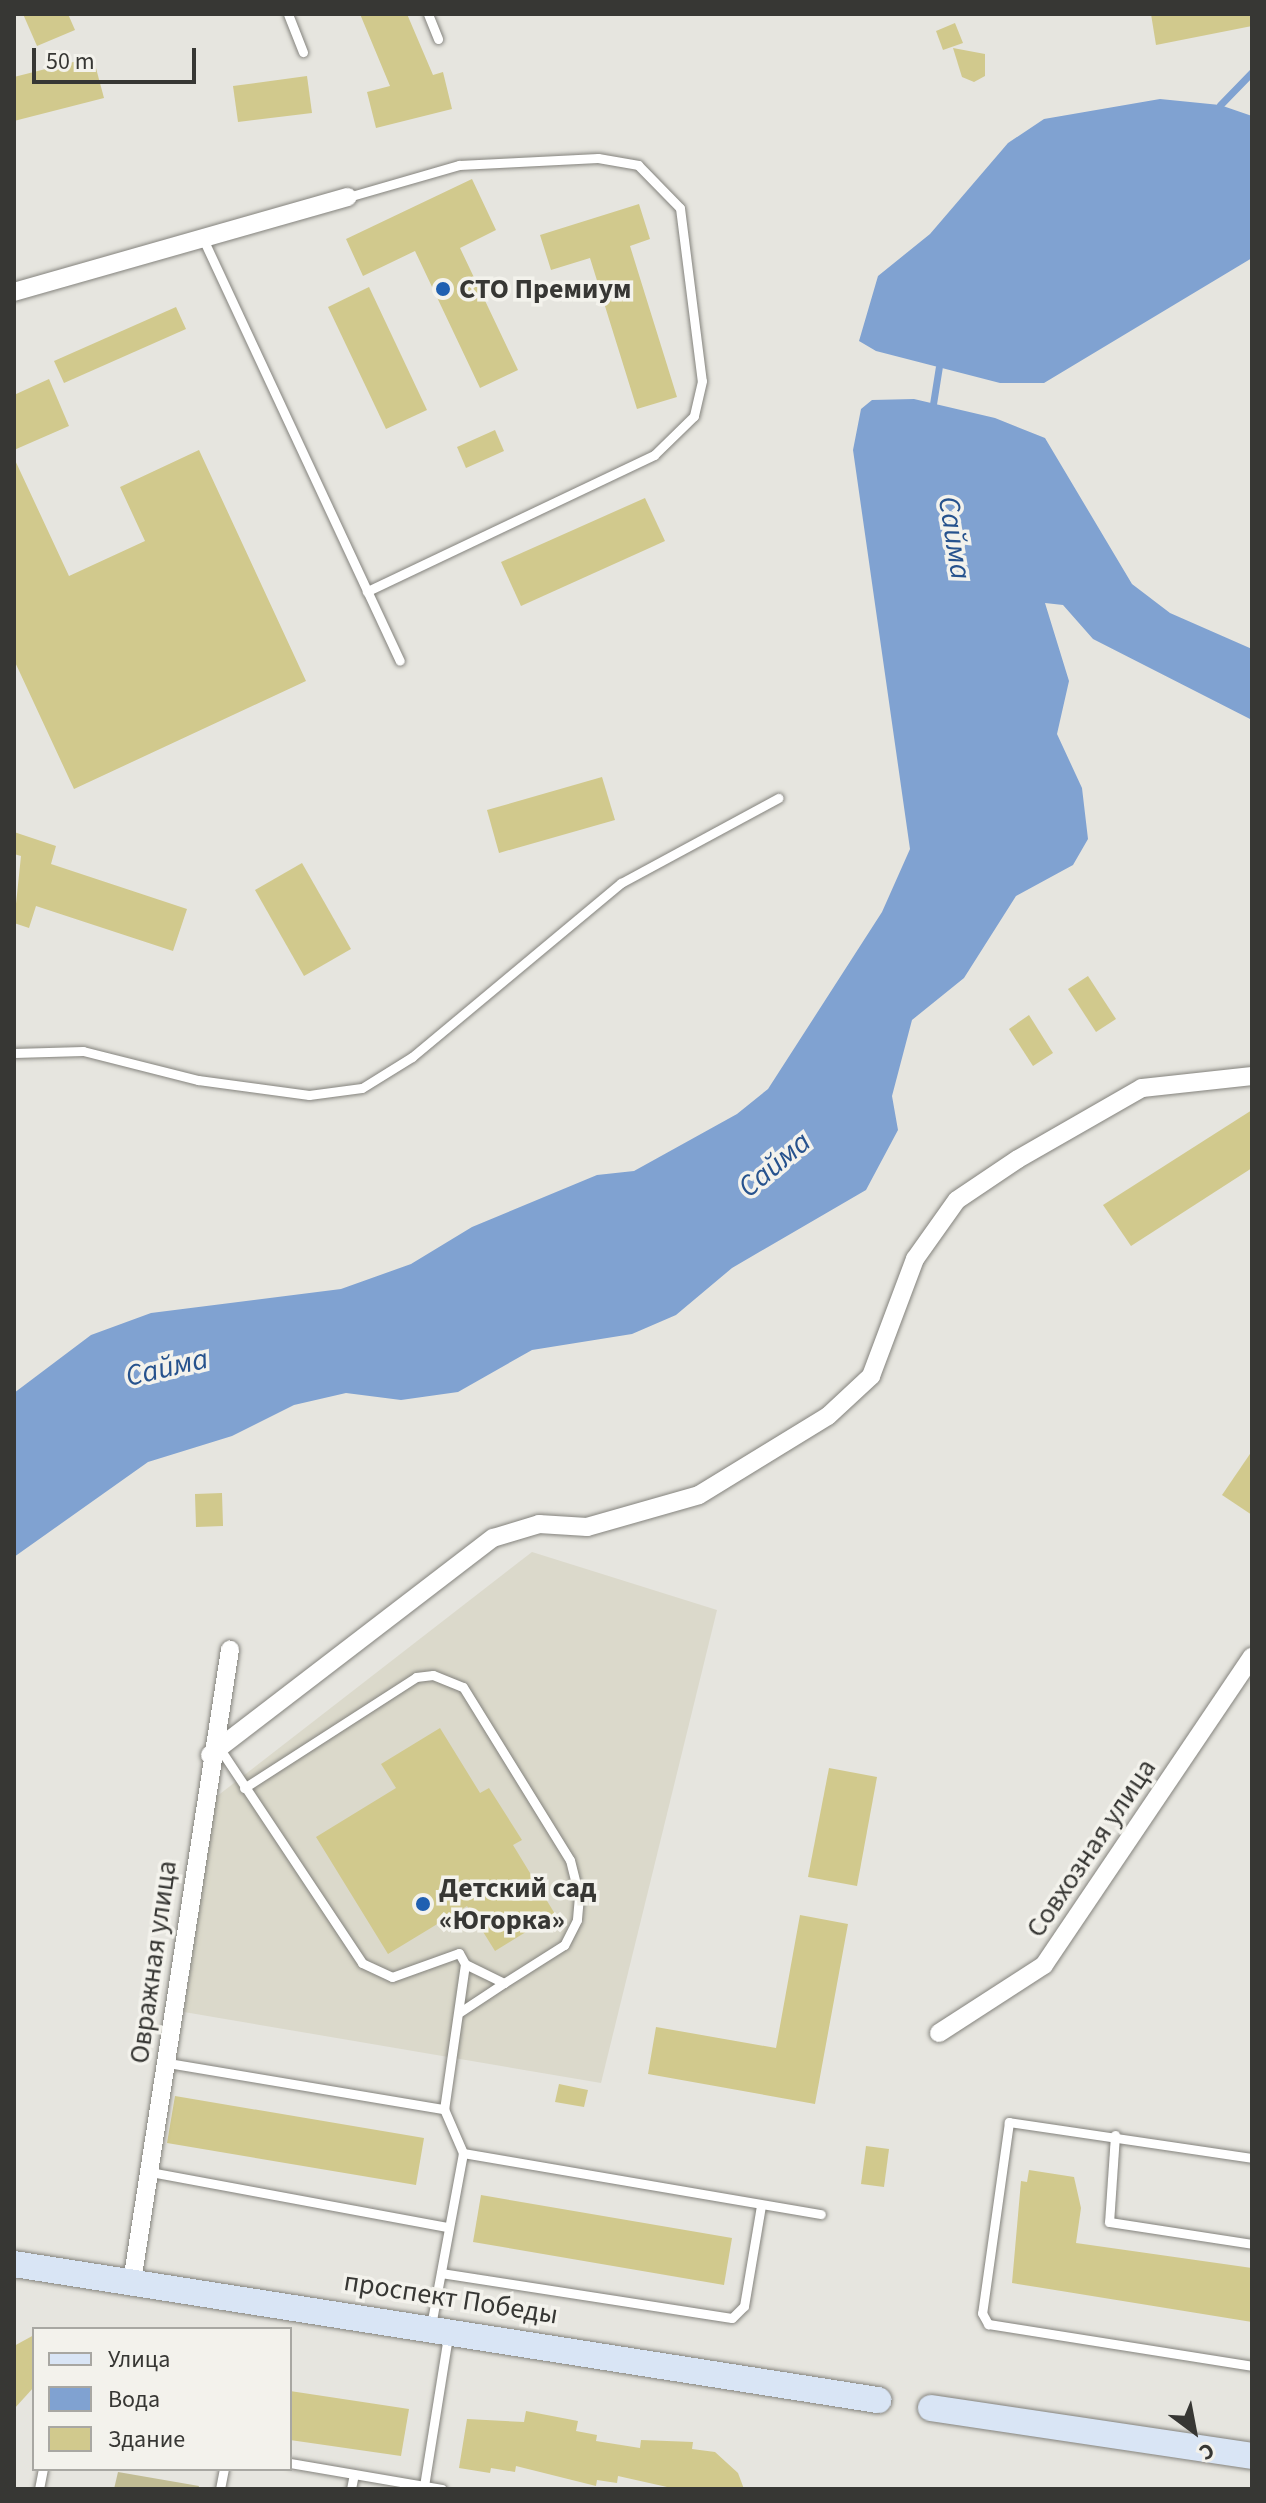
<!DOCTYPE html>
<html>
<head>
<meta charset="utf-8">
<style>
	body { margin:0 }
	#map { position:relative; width:1266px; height:2503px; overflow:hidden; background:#e6e5df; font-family:"Source Sans 3",sans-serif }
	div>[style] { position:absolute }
	.built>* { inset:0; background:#dbd9cb }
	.green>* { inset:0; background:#c1bc94 }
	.water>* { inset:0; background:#80a2d1 }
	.stream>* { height:7px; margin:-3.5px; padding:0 3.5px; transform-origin:3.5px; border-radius:3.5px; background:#80a2d1 }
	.building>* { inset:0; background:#d1c98d }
	.roads { filter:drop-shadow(0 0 2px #84837d) drop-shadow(0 0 2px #84837d) }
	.lane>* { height:9px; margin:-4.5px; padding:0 4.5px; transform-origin:4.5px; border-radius:4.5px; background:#fff }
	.street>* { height:18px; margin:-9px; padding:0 9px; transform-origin:9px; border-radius:9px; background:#fff }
	.secondary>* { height:26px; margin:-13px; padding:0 13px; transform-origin:13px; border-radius:13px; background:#d9e5f5 }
	.dots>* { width:22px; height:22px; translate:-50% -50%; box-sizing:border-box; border:4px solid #f3f2ec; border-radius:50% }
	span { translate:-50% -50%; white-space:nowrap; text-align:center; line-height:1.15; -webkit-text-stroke:7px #f3f2ec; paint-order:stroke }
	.poi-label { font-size:28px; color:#373734; font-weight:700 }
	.left { translate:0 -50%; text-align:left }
	.street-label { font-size:28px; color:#373734 }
	.water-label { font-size:30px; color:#26528d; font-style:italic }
	.frame { position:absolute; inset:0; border:16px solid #373734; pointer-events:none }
	.legend { position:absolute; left:32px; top:2327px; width:260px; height:144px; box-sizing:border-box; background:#f3f2ec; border:2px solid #a8a7a2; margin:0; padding:10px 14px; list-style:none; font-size:24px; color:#373734 }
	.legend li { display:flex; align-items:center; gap:16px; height:40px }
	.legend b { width:40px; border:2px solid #a8a7a2 }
	.north { position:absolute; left:1154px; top:2391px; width:80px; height:80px; -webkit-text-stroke:6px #f3f2ec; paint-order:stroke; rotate:148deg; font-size:22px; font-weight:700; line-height:32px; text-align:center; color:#373734 }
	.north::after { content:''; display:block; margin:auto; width:28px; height:36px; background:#373734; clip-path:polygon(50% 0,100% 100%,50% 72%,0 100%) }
	.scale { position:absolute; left:32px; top:48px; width:164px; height:36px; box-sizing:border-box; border:4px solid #373734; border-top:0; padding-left:10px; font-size:24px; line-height:28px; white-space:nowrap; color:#373734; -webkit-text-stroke:6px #f3f2ec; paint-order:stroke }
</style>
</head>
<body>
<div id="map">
	<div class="built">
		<i style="clip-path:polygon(532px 1552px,717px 1610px,601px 2083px,184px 2012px,216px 1797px)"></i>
	</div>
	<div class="green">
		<i style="clip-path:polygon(118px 2472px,199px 2486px,198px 2489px,114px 2489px)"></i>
	</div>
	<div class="water">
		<i style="clip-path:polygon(1160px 99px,1220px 105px,1252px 116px,1252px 258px,1044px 383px,1000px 383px,876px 351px,859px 341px,878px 276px,930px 234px,1008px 143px,1044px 119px)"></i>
		<i style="clip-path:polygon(914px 399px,995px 418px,1045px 438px,1132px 584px,1170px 613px,1252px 649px,1252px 720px,1093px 639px,1063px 605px,1045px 603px,1069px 681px,1057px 734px,1082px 788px,1088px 839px,1073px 865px,1016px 896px,964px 978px,912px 1020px,892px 1096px,898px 1130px,866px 1190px,732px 1268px,676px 1315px,632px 1334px,532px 1350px,458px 1392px,401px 1400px,346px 1393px,294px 1405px,232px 1436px,148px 1462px,14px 1557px,14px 1393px,91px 1335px,151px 1313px,341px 1289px,411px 1264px,472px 1227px,597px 1175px,634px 1171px,737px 1114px,768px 1089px,882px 912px,910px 849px,853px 450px,861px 409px,872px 400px)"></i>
	</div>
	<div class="stream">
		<i style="left:1220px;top:105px;width:46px;rotate:-45.9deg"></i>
		<i style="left:933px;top:404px;width:37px;rotate:-81deg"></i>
	</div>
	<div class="building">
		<i style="clip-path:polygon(23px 14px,68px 14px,75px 30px,37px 46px)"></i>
		<i style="clip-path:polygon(360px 14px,407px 14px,433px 75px,443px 72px,452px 109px,376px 128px,367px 92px,390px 86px)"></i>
		<i style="clip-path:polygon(1151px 14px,1252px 14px,1252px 26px,1156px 45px)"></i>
		<i style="clip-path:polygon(955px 23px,963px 43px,943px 50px,936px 31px)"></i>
		<i style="clip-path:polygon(953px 48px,985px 54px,985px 76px,974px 82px,962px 77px)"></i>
		<i style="clip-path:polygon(93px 57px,104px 98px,14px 121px,14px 77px)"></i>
		<i style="clip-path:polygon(307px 76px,312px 113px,238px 122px,233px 86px)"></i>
		<i style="clip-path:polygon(472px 179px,496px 230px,460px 248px,518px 370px,480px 388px,415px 251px,363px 276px,346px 239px)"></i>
		<i style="clip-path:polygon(639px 204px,650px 239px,630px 246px,677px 397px,637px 409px,590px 258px,551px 270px,540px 235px)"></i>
		<i style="clip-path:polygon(369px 287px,427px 410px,386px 429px,328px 307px)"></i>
		<i style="clip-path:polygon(176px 307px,186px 329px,64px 383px,54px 361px)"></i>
		<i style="clip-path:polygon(49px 379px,69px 426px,14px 450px,14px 395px)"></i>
		<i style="clip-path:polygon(495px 430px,504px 451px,466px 468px,457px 447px)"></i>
		<i style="clip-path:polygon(199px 450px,306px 681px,74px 789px,14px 660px,14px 458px,69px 576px,145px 541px,120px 487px)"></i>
		<i style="clip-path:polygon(645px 498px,665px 541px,521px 606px,501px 562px)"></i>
		<i style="clip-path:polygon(602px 777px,615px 820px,499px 853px,487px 810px)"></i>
		<i style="clip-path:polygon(14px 832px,56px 846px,51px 864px,187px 909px,173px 951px,36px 906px,29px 928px,14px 923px,21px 856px,14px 854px)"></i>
		<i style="clip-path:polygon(302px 863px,351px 949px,304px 976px,255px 890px)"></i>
		<i style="clip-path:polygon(1088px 976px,1116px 1019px,1096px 1032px,1068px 989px)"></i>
		<i style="clip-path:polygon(1029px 1015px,1053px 1053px,1033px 1066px,1009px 1029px)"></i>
		<i style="clip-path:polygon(1252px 1110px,1252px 1168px,1131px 1246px,1103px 1205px)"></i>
		<i style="clip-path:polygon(1252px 1451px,1252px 1515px,1222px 1495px)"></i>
		<i style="clip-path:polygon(222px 1493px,223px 1526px,196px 1527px,195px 1494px)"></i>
		<i style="clip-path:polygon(440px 1728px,480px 1793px,489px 1788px,522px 1840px,513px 1845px,555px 1914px,495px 1951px,467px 1906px,388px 1954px,316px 1837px,396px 1788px,381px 1764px)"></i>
		<i style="clip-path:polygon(829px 1768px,877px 1777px,857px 1886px,808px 1877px)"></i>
		<i style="clip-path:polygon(800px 1915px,848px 1924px,815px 2104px,648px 2074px,656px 2027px,776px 2048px)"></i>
		<i style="clip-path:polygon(559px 2084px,588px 2090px,584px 2107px,555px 2102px)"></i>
		<i style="clip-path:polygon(175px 2096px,424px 2138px,416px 2185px,167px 2143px)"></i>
		<i style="clip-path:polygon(866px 2146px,889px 2149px,884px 2187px,861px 2184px)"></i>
		<i style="clip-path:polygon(1029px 2170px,1074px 2177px,1081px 2208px,1076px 2243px,1252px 2268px,1252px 2322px,1012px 2283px,1021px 2181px,1027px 2182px)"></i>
		<i style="clip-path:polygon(481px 2195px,732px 2238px,724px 2285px,473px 2242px)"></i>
		<i style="clip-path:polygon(34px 2335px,34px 2387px,14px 2409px,14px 2346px)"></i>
		<i style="clip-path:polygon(290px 2391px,409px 2409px,401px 2456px,290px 2440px)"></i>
		<i style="clip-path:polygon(526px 2411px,578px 2421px,576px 2431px,597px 2435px,596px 2441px,640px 2448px,641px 2440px,693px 2442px,692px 2449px,715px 2452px,738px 2473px,744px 2489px,676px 2489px,618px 2476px,617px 2483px,597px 2480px,596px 2486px,516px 2466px,515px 2472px,491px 2468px,490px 2473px,459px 2468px,467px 2419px,524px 2422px)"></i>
	</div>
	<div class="roads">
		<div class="lane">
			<i style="left:288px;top:14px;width:41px;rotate:68.5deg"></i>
			<i style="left:428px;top:14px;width:27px;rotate:68deg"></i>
			<i style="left:348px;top:197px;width:116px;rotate:-16.1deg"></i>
			<i style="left:459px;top:165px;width:139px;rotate:-2.9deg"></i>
			<i style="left:598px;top:158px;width:41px;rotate:9.9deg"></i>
			<i style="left:638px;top:165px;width:60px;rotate:45.7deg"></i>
			<i style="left:680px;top:208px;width:174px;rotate:82.8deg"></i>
			<i style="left:702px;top:381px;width:36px;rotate:103deg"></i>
			<i style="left:694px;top:416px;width:56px;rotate:135.7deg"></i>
			<i style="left:654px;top:455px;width:318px;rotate:154.6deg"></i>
			<i style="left:204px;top:241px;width:463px;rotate:65deg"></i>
			<i style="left:14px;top:1053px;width:69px;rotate:-1.7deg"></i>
			<i style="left:83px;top:1051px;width:119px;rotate:14.2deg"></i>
			<i style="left:198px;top:1080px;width:112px;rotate:7.7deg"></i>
			<i style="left:309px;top:1095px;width:53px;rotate:-7.5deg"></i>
			<i style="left:362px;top:1088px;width:59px;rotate:-31.8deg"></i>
			<i style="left:412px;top:1057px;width:272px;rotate:-39.8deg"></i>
			<i style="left:621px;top:883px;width:179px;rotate:-28.4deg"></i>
			<i style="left:220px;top:1749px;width:257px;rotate:56.4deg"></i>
			<i style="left:362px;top:1963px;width:33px;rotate:25deg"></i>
			<i style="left:392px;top:1977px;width:71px;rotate:-19.7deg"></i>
			<i style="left:459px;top:1953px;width:13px;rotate:61deg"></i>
			<i style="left:465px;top:1964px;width:147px;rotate:98.2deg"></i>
			<i style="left:244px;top:1788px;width:205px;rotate:-32.8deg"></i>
			<i style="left:416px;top:1677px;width:17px;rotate:-7deg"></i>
			<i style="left:433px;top:1675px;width:32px;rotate:22deg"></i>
			<i style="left:463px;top:1687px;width:203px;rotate:58.3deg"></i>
			<i style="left:570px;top:1860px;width:37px;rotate:76deg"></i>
			<i style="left:579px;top:1896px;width:24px;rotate:95deg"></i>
			<i style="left:577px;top:1920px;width:28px;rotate:117deg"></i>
			<i style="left:564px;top:1945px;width:71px;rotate:147.7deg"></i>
			<i style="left:504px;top:1983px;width:43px;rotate:-154deg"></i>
			<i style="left:460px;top:2012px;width:53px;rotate:-33.4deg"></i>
			<i style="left:168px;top:2063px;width:280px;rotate:9.5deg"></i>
			<i style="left:444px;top:2109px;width:48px;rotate:66.6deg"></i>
			<i style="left:463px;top:2153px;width:176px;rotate:100.5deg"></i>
			<i style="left:1115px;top:2135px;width:87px;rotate:93.9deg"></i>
			<i style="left:1109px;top:2222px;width:145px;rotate:8.7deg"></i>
			<i style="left:463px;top:2153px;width:363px;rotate:9.7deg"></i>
			<i style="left:1252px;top:2158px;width:246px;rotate:-171.6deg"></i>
			<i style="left:1009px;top:2122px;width:193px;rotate:98deg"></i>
			<i style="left:982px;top:2313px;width:13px;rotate:61deg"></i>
			<i style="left:988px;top:2324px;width:267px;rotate:9deg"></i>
			<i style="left:150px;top:2172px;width:303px;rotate:10.5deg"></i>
			<i style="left:441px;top:2273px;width:294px;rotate:8.8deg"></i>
			<i style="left:732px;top:2318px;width:17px;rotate:-45deg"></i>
			<i style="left:744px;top:2306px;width:102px;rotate:-80.4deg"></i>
			<i style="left:290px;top:2463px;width:154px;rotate:9.7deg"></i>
			<i style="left:424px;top:2486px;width:152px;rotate:-80.9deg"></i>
			<i style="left:39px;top:2489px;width:20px;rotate:-79deg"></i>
			<i style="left:220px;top:2489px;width:20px;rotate:-79deg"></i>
			<i style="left:351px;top:2489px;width:15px;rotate:-79deg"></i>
		</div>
		<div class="street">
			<i style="left:14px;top:292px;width:347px;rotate:-15.9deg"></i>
			<i style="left:210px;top:1755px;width:357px;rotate:-37.5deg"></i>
			<i style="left:493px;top:1538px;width:48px;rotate:-16.9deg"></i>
			<i style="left:539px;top:1524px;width:48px;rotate:3.6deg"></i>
			<i style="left:587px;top:1527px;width:116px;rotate:-15.9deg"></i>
			<i style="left:699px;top:1495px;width:151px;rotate:-31.5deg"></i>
			<i style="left:828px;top:1416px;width:59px;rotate:-42.9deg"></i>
			<i style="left:871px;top:1376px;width:125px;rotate:-69.4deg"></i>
			<i style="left:915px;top:1259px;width:72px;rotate:-54.6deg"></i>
			<i style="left:957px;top:1200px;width:73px;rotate:-33.9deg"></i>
			<i style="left:1018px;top:1159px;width:143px;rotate:-29.8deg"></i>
			<i style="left:1142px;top:1088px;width:111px;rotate:-6.2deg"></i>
			<i style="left:939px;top:2033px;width:125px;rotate:-32.9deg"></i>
			<i style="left:1044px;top:1965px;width:372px;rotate:-56deg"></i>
			<i style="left:132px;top:2282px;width:640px;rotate:-81.19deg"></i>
		</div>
		<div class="secondary">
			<i style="left:14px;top:2264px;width:875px;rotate:8.95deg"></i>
			<i style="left:931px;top:2408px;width:325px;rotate:8.5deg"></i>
		</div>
	</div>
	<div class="dots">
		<i style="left:443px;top:289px;background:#2060b1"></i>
		<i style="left:423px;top:1904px;background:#2060b1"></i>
	</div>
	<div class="poi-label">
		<span class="left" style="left:459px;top:289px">СТО Премиум</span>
		<span class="left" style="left:439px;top:1904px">Детский сад<br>«Югорка»</span>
	</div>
	<div class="street-label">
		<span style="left:1091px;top:1848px;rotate:-56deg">Совхозная улица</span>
		<span style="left:153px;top:1962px;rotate:-82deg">Овражная улица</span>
		<span style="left:451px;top:2298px;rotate:9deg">проспект Победы</span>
	</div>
	<div class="water-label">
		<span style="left:954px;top:538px;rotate:81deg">Сайма</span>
		<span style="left:775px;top:1165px;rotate:-40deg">Сайма</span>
		<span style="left:167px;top:1368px;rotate:-13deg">Сайма</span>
	</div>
	<div class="frame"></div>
	<ul class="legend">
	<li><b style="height:10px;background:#d9e5f5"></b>Улица</li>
	<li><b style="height:22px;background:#80a2d1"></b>Вода</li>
	<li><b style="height:22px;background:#d1c98d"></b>Здание</li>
	</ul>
	<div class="north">С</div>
	<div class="scale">50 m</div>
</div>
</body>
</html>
